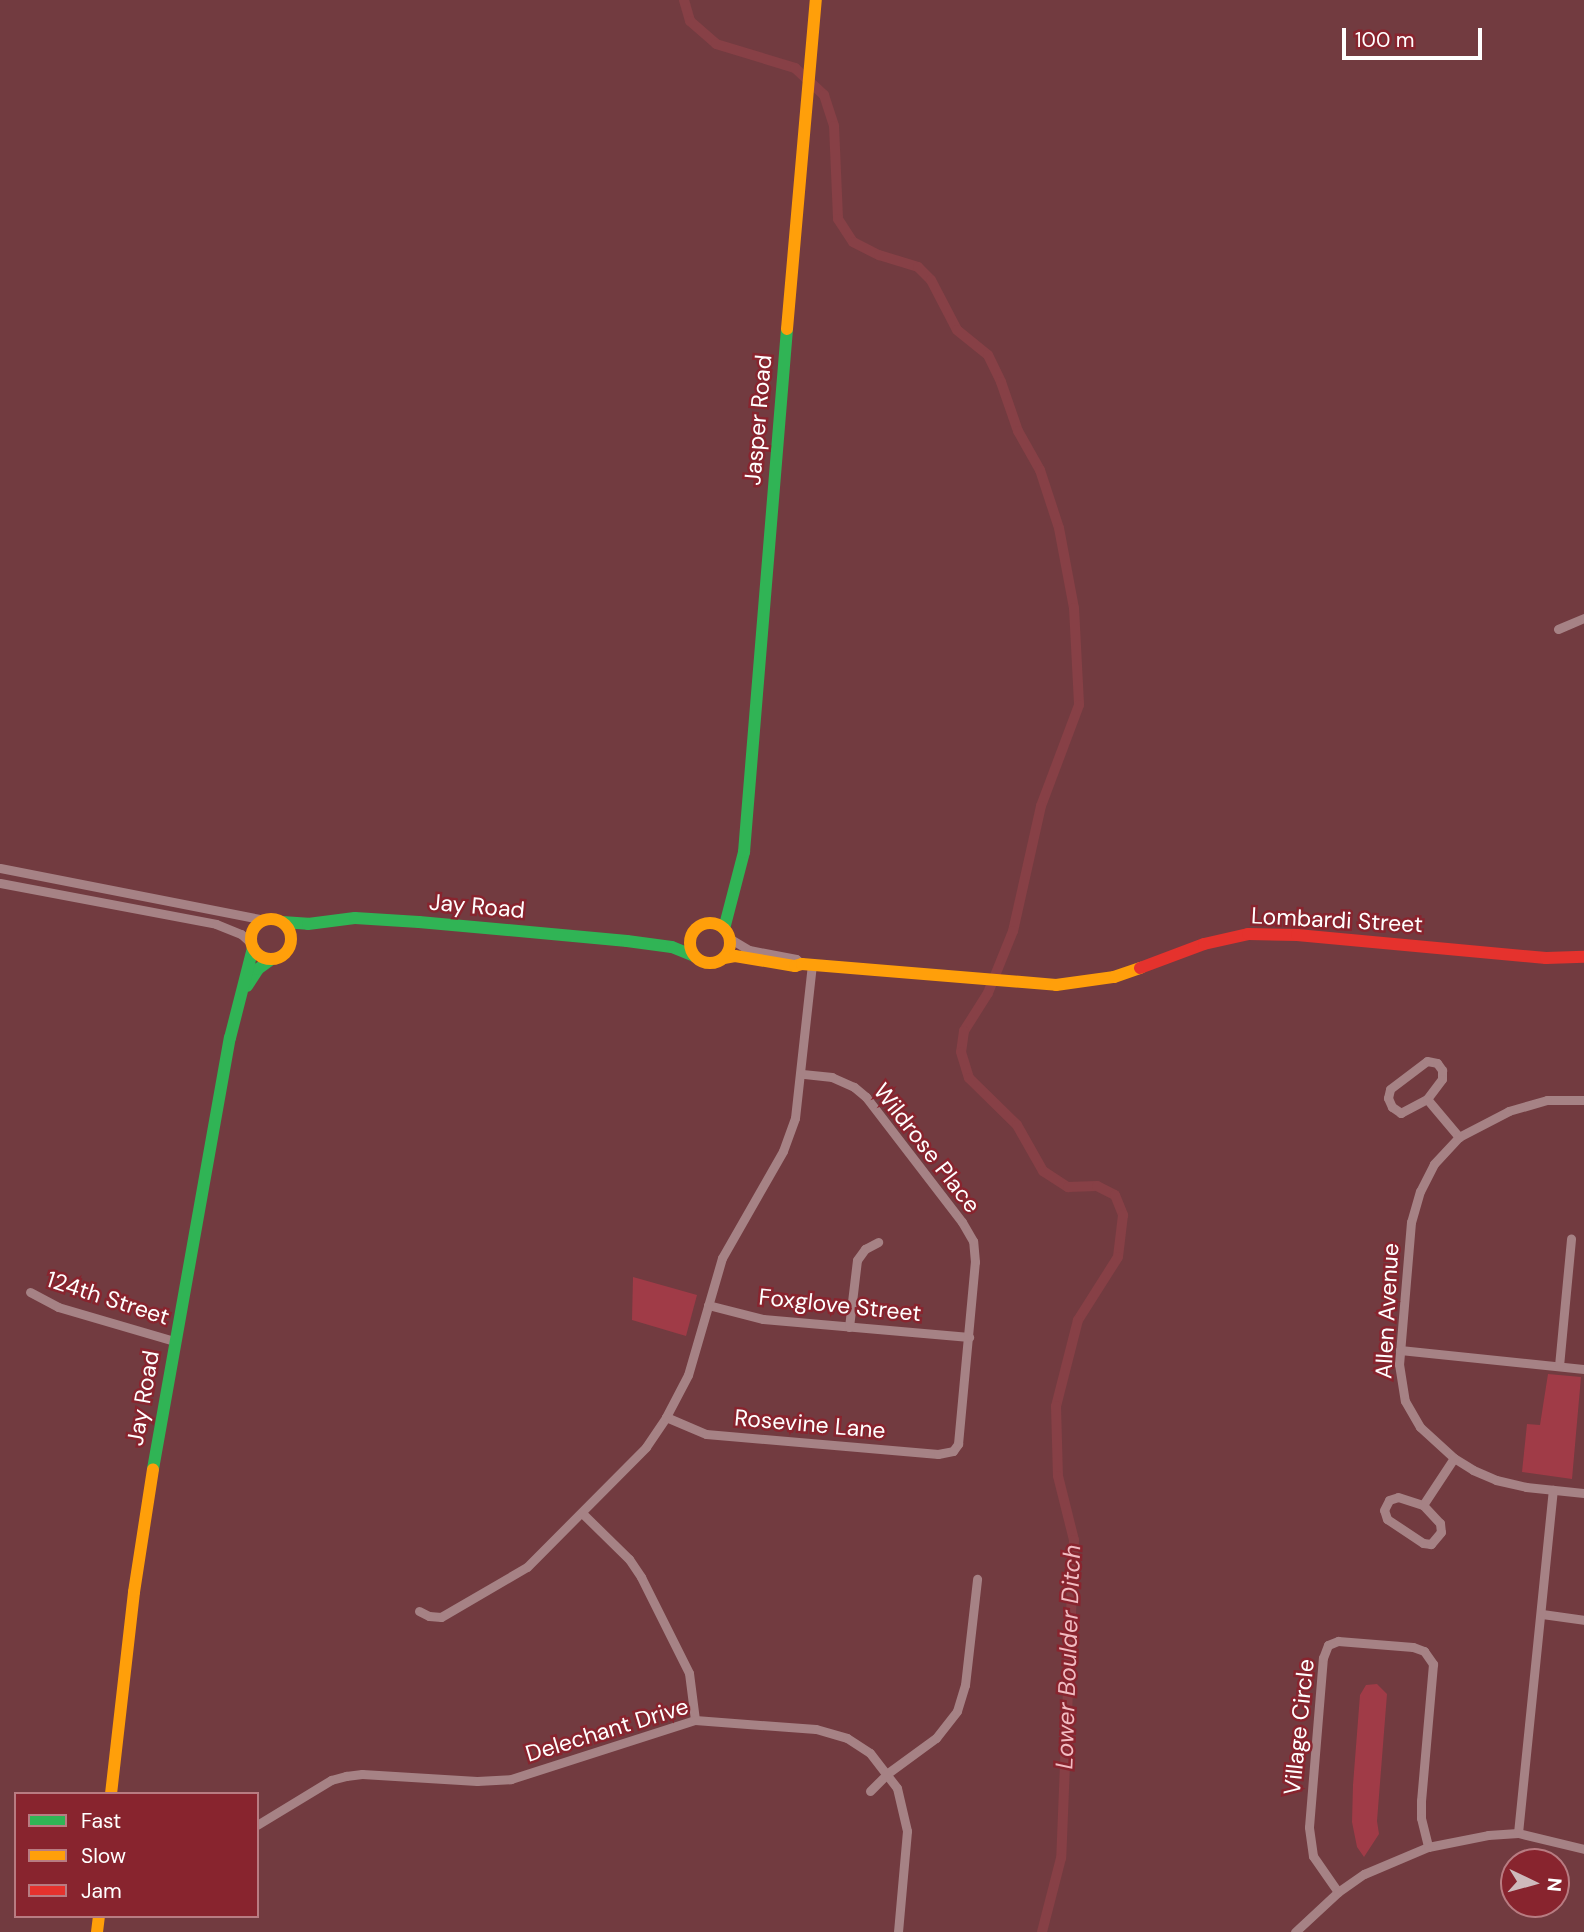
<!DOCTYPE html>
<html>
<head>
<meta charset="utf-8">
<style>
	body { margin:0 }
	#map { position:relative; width:1584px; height:1932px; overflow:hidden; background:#723b40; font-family:"DM Sans",sans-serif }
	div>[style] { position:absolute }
	.green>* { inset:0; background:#a03b47 }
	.canal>* { height:10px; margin:-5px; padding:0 5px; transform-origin:5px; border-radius:5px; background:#874046 }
	.street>* { height:9px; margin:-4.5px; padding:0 4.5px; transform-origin:4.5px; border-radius:4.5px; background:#a68285 }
	.fast>* { height:12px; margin:-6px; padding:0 6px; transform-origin:6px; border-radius:6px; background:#30b455 }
	.slow>* { height:12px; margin:-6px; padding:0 6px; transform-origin:6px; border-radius:6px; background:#ff9f0a }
	.slow>.ring { margin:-6px; padding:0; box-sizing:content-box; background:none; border:12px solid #ff9f0a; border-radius:50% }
	.jam>* { height:12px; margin:-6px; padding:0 6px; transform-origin:6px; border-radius:6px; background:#e5322d }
	span { translate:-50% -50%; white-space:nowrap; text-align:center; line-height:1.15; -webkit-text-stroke:5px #88242e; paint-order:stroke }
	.street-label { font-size:23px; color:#fff }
	.water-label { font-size:24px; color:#f1bbc1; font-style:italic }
	.legend { position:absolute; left:14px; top:1792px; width:245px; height:126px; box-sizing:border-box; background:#88242e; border:2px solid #b87c82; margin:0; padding:9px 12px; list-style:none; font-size:21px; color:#fff }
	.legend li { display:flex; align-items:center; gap:14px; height:35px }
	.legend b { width:35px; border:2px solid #b87c82 }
	.north { position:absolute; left:1500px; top:1848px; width:70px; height:70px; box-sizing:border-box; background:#88242e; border:2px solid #b87c82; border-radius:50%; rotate:95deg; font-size:19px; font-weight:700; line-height:28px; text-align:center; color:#fff }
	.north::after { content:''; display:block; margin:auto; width:24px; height:32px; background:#cebabc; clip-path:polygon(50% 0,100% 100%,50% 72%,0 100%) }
	.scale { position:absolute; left:1342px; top:28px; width:140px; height:32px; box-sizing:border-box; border:4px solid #fff; border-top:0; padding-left:9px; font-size:21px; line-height:24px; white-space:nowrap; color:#fff; -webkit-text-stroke:5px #88242e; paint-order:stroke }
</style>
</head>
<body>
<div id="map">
	<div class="green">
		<i style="clip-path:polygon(633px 1277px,697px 1295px,686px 1336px,632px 1320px)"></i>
		<i style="clip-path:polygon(1548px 1374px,1581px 1377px,1572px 1479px,1522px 1472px,1527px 1424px,1540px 1425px)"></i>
		<i style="clip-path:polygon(1377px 1684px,1387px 1694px,1377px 1821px,1379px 1834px,1364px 1857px,1357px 1847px,1352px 1822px,1353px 1785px,1360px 1695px,1366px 1685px)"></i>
	</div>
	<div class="canal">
		<i style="left:684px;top:0;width:22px;rotate:74deg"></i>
		<i style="left:690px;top:21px;width:35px;rotate:41deg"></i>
		<i style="left:716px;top:44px;width:83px;rotate:16.9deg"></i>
		<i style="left:795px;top:68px;width:40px;rotate:43deg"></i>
		<i style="left:824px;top:95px;width:33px;rotate:72deg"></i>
		<i style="left:834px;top:126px;width:93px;rotate:87.5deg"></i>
		<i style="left:838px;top:219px;width:27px;rotate:57deg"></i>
		<i style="left:853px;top:242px;width:29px;rotate:27deg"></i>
		<i style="left:879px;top:255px;width:41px;rotate:17.1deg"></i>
		<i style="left:918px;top:267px;width:18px;rotate:45deg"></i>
		<i style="left:931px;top:280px;width:56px;rotate:62.5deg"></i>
		<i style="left:957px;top:330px;width:40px;rotate:39deg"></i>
		<i style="left:988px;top:355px;width:30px;rotate:64deg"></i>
		<i style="left:1001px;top:382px;width:52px;rotate:70.9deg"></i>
		<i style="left:1018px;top:431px;width:45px;rotate:60.6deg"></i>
		<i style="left:1040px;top:470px;width:61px;rotate:71.9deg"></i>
		<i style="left:1059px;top:528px;width:81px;rotate:79.4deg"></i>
		<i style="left:1074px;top:608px;width:97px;rotate:87deg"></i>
		<i style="left:1079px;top:705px;width:108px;rotate:110.6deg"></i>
		<i style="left:1041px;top:806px;width:128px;rotate:102.6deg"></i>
		<i style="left:1013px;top:931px;width:67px;rotate:112deg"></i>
		<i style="left:988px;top:993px;width:45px;rotate:122.3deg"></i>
		<i style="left:964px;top:1031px;width:21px;rotate:98deg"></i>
		<i style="left:961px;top:1052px;width:27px;rotate:73deg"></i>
		<i style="left:969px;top:1078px;width:67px;rotate:44.4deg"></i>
		<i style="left:1017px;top:1125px;width:53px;rotate:60.5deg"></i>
		<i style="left:1043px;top:1171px;width:30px;rotate:33deg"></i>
		<i style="left:1068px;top:1187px;width:29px;rotate:-2deg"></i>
		<i style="left:1097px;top:1186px;width:20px;rotate:27deg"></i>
		<i style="left:1115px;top:1195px;width:22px;rotate:68deg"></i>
		<i style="left:1123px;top:1215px;width:42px;rotate:96.8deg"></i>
		<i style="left:1118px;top:1257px;width:75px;rotate:122.4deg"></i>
		<i style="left:1078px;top:1320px;width:89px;rotate:104.3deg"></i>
		<i style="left:1056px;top:1406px;width:70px;rotate:88.4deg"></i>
		<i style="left:1058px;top:1476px;width:66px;rotate:76deg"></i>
		<i style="left:1074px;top:1540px;width:318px;rotate:92.3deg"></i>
		<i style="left:1061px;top:1858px;width:76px;rotate:104.4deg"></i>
	</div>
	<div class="street">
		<i style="left:1558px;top:629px;width:28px;rotate:-23deg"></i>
		<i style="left:0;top:868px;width:270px;rotate:11.1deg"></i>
		<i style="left:0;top:883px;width:220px;rotate:10.7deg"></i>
		<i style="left:216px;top:924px;width:27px;rotate:22deg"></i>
		<i style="left:241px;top:934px;width:13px;rotate:42deg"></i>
		<i style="left:729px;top:938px;width:23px;rotate:31deg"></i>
		<i style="left:749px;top:950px;width:48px;rotate:10.8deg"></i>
		<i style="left:796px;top:959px;width:8px;rotate:40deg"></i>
		<i style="left:1427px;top:1099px;width:30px;rotate:152deg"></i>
		<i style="left:1401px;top:1113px;width:11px;rotate:-146deg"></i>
		<i style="left:1392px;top:1107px;width:10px;rotate:-114deg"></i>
		<i style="left:1388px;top:1098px;width:9px;rotate:-77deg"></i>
		<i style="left:1390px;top:1089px;width:46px;rotate:-37.1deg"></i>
		<i style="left:1427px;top:1061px;width:10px;rotate:11deg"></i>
		<i style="left:1437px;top:1063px;width:9px;rotate:54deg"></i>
		<i style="left:1442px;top:1070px;width:9px;rotate:90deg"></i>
		<i style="left:1442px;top:1079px;width:25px;rotate:127deg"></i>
		<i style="left:1427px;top:1099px;width:50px;rotate:49.9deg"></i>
		<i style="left:1584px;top:1100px;width:37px;rotate:180deg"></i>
		<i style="left:1547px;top:1100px;width:40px;rotate:164deg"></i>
		<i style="left:1509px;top:1111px;width:56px;rotate:152.5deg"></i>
		<i style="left:1459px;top:1137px;width:37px;rotate:133deg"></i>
		<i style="left:1434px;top:1164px;width:30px;rotate:117deg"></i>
		<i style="left:1420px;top:1191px;width:32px;rotate:106deg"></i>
		<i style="left:1411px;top:1222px;width:143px;rotate:94.8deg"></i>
		<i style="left:1399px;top:1364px;width:37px;rotate:81deg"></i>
		<i style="left:1405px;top:1401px;width:30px;rotate:60deg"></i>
		<i style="left:1420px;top:1427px;width:46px;rotate:42.4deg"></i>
		<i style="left:1454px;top:1458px;width:22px;rotate:32deg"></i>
		<i style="left:1473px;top:1470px;width:25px;rotate:23deg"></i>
		<i style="left:1496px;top:1480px;width:31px;rotate:13deg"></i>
		<i style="left:1526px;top:1487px;width:58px;rotate:5.9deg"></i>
		<i style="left:30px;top:1292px;width:32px;rotate:28deg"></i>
		<i style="left:58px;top:1307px;width:121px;rotate:16.3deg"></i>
		<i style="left:708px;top:1305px;width:57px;rotate:14.3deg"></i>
		<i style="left:763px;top:1319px;width:207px;rotate:5deg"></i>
		<i style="left:849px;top:1327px;width:67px;rotate:-83.2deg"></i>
		<i style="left:857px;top:1260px;width:14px;rotate:-54deg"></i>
		<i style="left:865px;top:1249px;width:15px;rotate:-28deg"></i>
		<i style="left:1400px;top:1350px;width:185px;rotate:5.9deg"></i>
		<i style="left:1559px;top:1366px;width:128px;rotate:-84.6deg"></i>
		<i style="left:666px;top:1417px;width:43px;rotate:23deg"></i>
		<i style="left:706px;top:1434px;width:233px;rotate:4.9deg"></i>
		<i style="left:938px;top:1454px;width:15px;rotate:-11deg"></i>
		<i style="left:953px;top:1451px;width:9px;rotate:-54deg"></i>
		<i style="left:958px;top:1444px;width:183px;rotate:-84.7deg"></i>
		<i style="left:975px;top:1262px;width:21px;rotate:-95deg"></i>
		<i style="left:973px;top:1241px;width:22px;rotate:-120deg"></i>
		<i style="left:962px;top:1222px;width:158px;rotate:-127.5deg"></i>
		<i style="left:866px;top:1097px;width:16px;rotate:-140deg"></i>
		<i style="left:854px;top:1087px;width:24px;rotate:-156deg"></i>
		<i style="left:832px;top:1077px;width:30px;rotate:-174deg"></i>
		<i style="left:1423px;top:1505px;width:25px;rotate:47deg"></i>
		<i style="left:1440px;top:1523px;width:9px;rotate:84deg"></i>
		<i style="left:1441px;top:1532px;width:16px;rotate:130deg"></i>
		<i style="left:1431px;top:1544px;width:8px;rotate:-173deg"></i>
		<i style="left:1423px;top:1543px;width:43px;rotate:-146.3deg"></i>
		<i style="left:1387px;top:1519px;width:9px;rotate:-108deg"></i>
		<i style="left:1384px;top:1510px;width:11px;rotate:-63deg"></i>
		<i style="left:1389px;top:1500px;width:9px;rotate:-18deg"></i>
		<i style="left:1398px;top:1497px;width:26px;rotate:18deg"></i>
		<i style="left:1423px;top:1505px;width:56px;rotate:-56.6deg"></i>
		<i style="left:582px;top:1513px;width:66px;rotate:44.4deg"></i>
		<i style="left:629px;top:1559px;width:22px;rotate:56deg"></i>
		<i style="left:641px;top:1577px;width:107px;rotate:63.4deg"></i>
		<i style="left:689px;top:1673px;width:47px;rotate:82.7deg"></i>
		<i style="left:419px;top:1611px;width:11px;rotate:27deg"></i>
		<i style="left:429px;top:1616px;width:12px;rotate:5deg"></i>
		<i style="left:441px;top:1617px;width:99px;rotate:-30.2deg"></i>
		<i style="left:527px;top:1567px;width:169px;rotate:-45.2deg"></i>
		<i style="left:646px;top:1447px;width:36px;rotate:-56deg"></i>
		<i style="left:666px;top:1417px;width:47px;rotate:-62.4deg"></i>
		<i style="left:688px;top:1375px;width:122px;rotate:-73.8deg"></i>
		<i style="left:722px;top:1258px;width:123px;rotate:-60.3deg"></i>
		<i style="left:783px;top:1151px;width:35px;rotate:-70deg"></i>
		<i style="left:795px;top:1118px;width:154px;rotate:-83.7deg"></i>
		<i style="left:1542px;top:1614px;width:42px;rotate:8.1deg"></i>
		<i style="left:870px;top:1791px;width:25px;rotate:-45deg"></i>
		<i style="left:888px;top:1773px;width:59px;rotate:-36.1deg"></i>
		<i style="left:936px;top:1738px;width:34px;rotate:-52deg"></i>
		<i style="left:957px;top:1711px;width:27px;rotate:-73deg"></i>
		<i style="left:965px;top:1685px;width:107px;rotate:-83.5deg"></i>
		<i style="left:257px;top:1825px;width:87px;rotate:-31.3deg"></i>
		<i style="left:331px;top:1780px;width:16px;rotate:-15deg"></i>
		<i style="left:346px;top:1776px;width:16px;rotate:-7deg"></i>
		<i style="left:362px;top:1774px;width:115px;rotate:3.5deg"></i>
		<i style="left:477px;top:1781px;width:34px;rotate:-3deg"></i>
		<i style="left:511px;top:1779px;width:193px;rotate:-17.8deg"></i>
		<i style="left:695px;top:1720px;width:121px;rotate:4.3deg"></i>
		<i style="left:816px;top:1729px;width:32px;rotate:16deg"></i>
		<i style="left:847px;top:1738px;width:27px;rotate:33deg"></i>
		<i style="left:870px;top:1753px;width:44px;rotate:52.4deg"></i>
		<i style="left:897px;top:1788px;width:44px;rotate:76.9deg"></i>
		<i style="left:907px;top:1831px;width:101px;rotate:95.1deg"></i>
		<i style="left:1518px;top:1833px;width:345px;rotate:-84.2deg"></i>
		<i style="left:1338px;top:1892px;width:44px;rotate:-124.8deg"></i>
		<i style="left:1313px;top:1856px;width:29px;rotate:-98deg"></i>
		<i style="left:1309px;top:1827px;width:170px;rotate:-85.3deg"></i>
		<i style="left:1323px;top:1658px;width:14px;rotate:-69deg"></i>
		<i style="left:1328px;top:1645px;width:11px;rotate:-22deg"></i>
		<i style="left:1338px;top:1641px;width:75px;rotate:4.6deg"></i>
		<i style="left:1413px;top:1647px;width:12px;rotate:20deg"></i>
		<i style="left:1424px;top:1651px;width:16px;rotate:55deg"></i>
		<i style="left:1433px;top:1664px;width:138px;rotate:95deg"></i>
		<i style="left:1421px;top:1801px;width:17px;rotate:90deg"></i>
		<i style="left:1421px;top:1818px;width:30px;rotate:76deg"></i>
		<i style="left:1295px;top:1932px;width:59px;rotate:-42.9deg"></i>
		<i style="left:1338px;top:1892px;width:32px;rotate:-35deg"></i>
		<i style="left:1364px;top:1874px;width:69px;rotate:-22.9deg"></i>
		<i style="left:1428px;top:1847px;width:61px;rotate:-11.3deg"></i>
		<i style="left:1488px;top:1835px;width:30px;rotate:-4deg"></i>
		<i style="left:1518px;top:1833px;width:68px;rotate:13.6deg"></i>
	</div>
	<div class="fast">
		<i style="left:282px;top:922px;width:26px;rotate:4deg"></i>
		<i style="left:308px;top:924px;width:47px;rotate:-7.3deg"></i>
		<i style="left:355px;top:918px;width:64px;rotate:3.6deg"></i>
		<i style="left:419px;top:922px;width:209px;rotate:5.2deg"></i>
		<i style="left:627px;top:941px;width:45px;rotate:7.6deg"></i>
		<i style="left:672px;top:947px;width:24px;rotate:22deg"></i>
		<i style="left:724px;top:929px;width:80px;rotate:-75.4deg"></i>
		<i style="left:744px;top:852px;width:525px;rotate:-85.3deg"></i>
		<i style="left:247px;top:986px;width:20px;rotate:-57deg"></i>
		<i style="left:258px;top:969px;width:17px;rotate:-36deg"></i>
		<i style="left:153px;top:1469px;width:438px;rotate:-79.9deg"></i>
		<i style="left:230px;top:1038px;width:93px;rotate:-75.7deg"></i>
	</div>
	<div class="slow">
		<i style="left:787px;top:329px;width:330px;rotate:-85deg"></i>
		<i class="ring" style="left:251px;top:919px;width:28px;height:28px"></i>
		<i class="ring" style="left:690px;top:923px;width:28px;height:28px"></i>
		<i style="left:724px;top:958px;width:11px;rotate:-10deg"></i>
		<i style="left:735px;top:956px;width:61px;rotate:9.5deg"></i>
		<i style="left:795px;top:966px;width:7px;rotate:-16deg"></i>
		<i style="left:802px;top:964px;width:255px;rotate:4.7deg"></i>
		<i style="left:1056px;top:985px;width:59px;rotate:-7.9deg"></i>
		<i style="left:1114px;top:977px;width:28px;rotate:-19deg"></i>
		<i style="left:111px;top:1794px;width:203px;rotate:-83.5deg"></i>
		<i style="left:134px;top:1592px;width:124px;rotate:-81.2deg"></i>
		<i style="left:97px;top:1932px;width:16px;rotate:-83deg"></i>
	</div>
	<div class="jam">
		<i style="left:1140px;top:968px;width:68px;rotate:-20.6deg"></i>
		<i style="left:1204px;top:944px;width:45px;rotate:-12.8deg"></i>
		<i style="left:1248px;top:934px;width:49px;rotate:1.2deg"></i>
		<i style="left:1297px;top:935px;width:250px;rotate:5.3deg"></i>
		<i style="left:1546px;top:958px;width:38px;rotate:-2deg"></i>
	</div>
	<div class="street-label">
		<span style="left:758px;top:420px;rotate:-85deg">Jasper Road</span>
		<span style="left:477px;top:906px;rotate:5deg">Jay Road</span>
		<span style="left:1337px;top:920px;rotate:3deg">Lombardi Street</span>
		<span style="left:927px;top:1148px;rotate:52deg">Wildrose Place</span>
		<span style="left:108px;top:1298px;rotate:18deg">124th Street</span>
		<span style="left:840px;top:1305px;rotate:6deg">Foxglove Street</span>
		<span style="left:1387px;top:1311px;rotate:-87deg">Allen Avenue</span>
		<span style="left:143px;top:1398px;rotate:-80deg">Jay Road</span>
		<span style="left:810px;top:1424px;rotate:5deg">Rosevine Lane</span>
		<span style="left:1299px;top:1727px;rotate:-84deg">Village Circle</span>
		<span style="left:607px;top:1730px;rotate:-17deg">Delechant Drive</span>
	</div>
	<div class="water-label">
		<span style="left:1068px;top:1657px;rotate:-88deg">Lower Boulder Ditch</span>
	</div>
	<ul class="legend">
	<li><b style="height:9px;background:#30b455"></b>Fast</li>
	<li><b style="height:9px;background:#ff9f0a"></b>Slow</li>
	<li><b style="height:9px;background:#e5322d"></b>Jam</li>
	</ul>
	<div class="north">N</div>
	<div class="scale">100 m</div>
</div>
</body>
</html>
